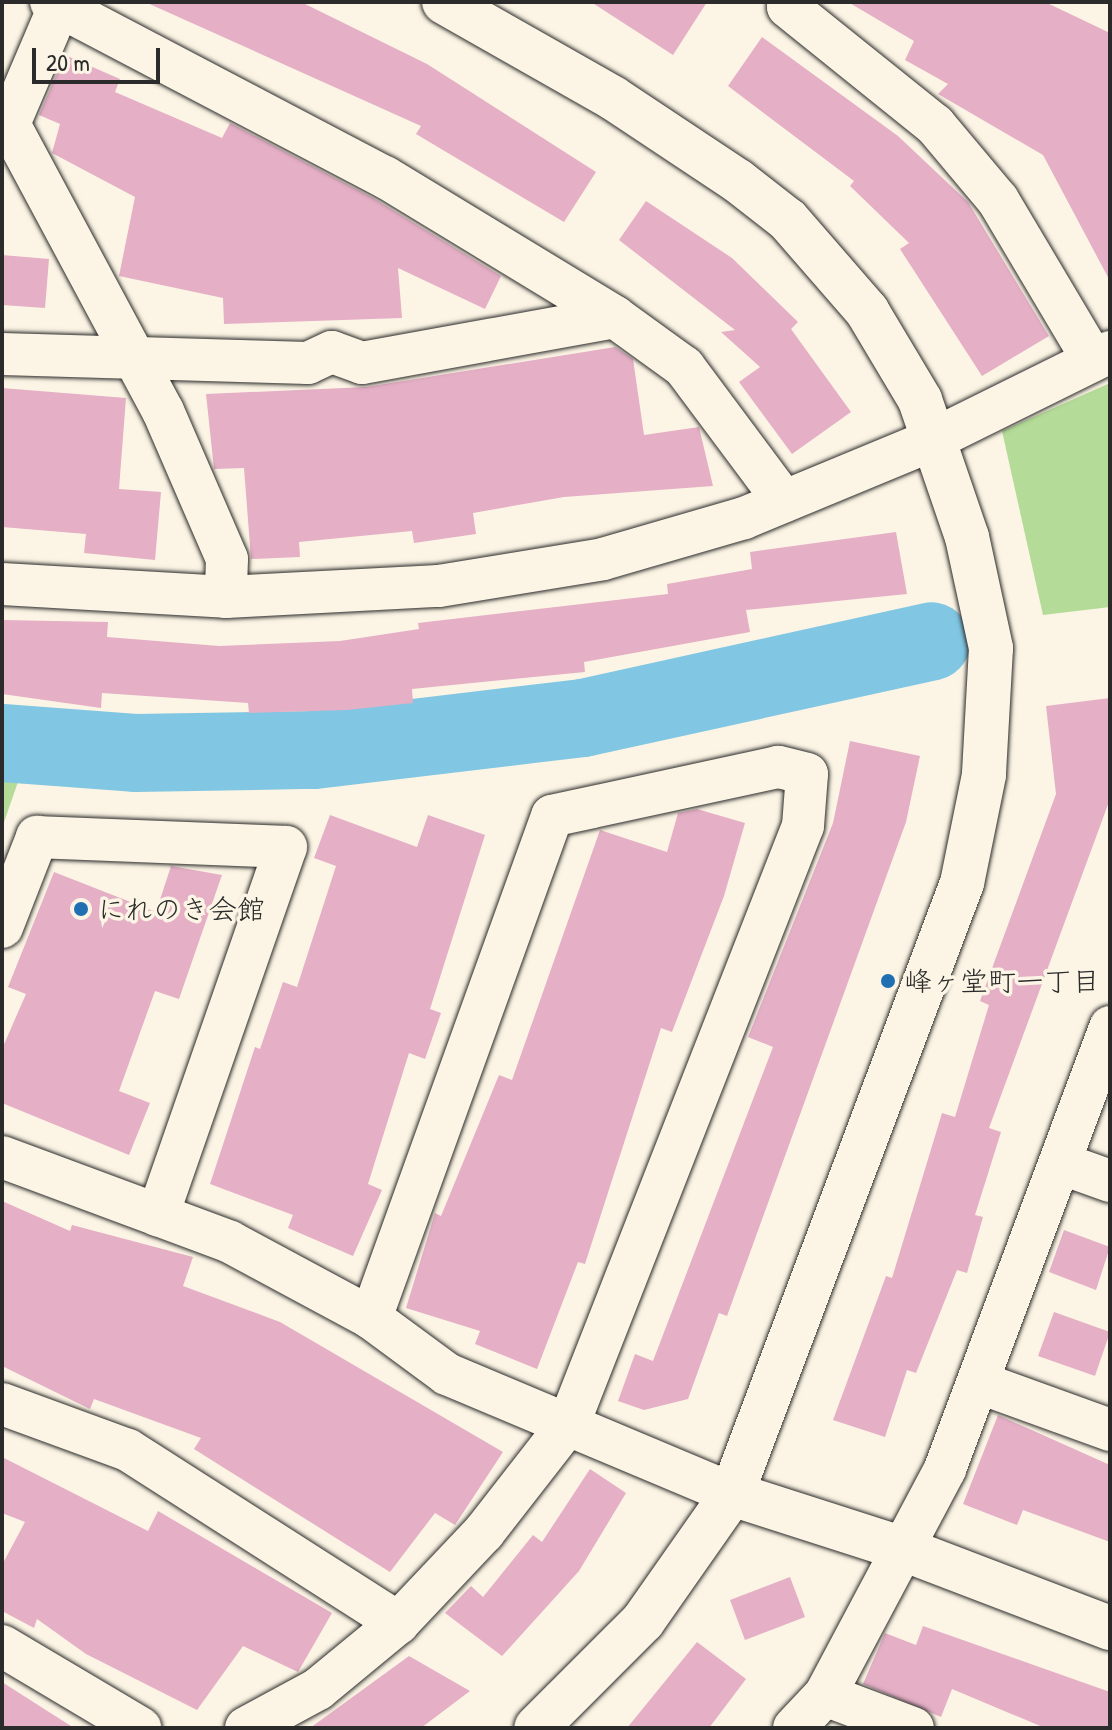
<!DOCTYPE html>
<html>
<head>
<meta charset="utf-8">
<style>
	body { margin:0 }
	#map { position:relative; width:1112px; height:1730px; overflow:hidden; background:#fcf5e5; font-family:"Patrick Hand","Klee One",sans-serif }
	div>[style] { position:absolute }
	.green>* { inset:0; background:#b4db97 }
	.river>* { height:78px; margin:-39px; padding:0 39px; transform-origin:39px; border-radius:39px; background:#81c6e2 }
	.building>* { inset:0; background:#e5afc6 }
	.roads { filter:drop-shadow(0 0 2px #2b2b2b) drop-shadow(0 0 2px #2b2b2b) }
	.minor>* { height:42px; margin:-21px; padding:0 21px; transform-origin:21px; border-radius:21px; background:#fcf5e5 }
	.tertiary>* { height:44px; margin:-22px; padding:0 22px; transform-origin:22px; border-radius:22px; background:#fcf5e5 }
	.dots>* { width:22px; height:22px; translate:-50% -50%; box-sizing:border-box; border:4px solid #fcf5e5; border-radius:50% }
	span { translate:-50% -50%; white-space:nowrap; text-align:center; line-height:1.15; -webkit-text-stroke:7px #fcf5e5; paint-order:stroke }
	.poi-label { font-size:28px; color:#2b2b2b }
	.left { translate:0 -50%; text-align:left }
	.frame { position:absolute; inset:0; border:4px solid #2b2b2b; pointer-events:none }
	.scale { position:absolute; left:32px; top:48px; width:128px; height:36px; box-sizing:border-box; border:4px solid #2b2b2b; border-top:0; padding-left:10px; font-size:24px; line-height:28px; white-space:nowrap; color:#2b2b2b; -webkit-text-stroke:6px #fcf5e5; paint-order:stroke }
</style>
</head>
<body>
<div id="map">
	<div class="green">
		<i style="clip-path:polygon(1110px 383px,1110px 607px,1043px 615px,1002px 431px)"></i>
		<i style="clip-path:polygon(35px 733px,2px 828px,2px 741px)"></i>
	</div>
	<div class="river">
		<i style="left:2px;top:743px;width:133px;rotate:4.3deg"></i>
		<i style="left:135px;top:753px;width:179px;rotate:-1deg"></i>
		<i style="left:314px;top:750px;width:271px;rotate:-6.8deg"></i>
		<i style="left:583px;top:718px;width:357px;rotate:-12.4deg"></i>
	</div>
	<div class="building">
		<i style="clip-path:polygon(145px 2px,301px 2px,427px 64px,596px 172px,564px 222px,416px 134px,421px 126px)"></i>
		<i style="clip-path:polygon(591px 2px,707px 2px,673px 55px)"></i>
		<i style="clip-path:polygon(848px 2px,1045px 2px,1110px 33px,1110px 281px,1043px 155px,938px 94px,948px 84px,905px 60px,914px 41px)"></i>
		<i style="clip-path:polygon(762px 37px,898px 136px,968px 202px,1049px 336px,982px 376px,900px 249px,909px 243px,850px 186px,854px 181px,728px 86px)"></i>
		<i style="clip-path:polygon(65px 55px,120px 79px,115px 92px,222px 138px,230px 123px,373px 198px,501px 276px,485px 309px,398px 268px,402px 318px,224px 324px,223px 298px,119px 276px,135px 197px,52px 153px,60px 124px,39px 115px)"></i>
		<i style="clip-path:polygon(646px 201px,732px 258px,798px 322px,791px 329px,851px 412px,792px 454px,739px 382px,760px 367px,721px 332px,735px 330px,619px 240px)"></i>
		<i style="clip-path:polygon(2px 255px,49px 259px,45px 308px,2px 305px)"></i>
		<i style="clip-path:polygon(615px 347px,633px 359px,644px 435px,699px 427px,713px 486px,564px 497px,473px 513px,476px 534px,414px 543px,412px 531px,299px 542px,300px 557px,251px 559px,244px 468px,214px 469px,206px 394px,366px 387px)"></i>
		<i style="clip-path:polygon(2px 388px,126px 398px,119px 489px,161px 492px,155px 560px,84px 553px,86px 534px,2px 527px)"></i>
		<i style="clip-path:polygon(896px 532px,907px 594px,746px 610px,750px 632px,584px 662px,585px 672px,412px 689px,413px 703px,347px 710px,249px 713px,248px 703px,102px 693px,101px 708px,2px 694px,2px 620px,108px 622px,107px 637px,219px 646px,340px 641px,419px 629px,418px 623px,668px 594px,667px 584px,752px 569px,750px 552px)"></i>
		<i style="clip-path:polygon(1110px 698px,1110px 799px,989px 1128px,1001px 1132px,975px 1215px,983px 1217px,967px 1273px,957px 1270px,916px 1373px,907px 1370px,885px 1437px,833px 1420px,886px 1276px,892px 1278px,942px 1113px,955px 1117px,989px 1005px,980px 1001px,1056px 794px,1046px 706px)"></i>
		<i style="clip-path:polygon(850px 741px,920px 756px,906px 822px,727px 1316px,719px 1313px,688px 1399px,644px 1410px,618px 1401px,635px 1354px,653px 1361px,773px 1047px,748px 1037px,833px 823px)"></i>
		<i style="clip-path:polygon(697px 809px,745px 823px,724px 896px,672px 1032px,661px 1028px,585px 1264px,578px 1262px,537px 1369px,475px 1344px,480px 1331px,406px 1308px,435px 1213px,441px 1216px,499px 1075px,512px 1080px,600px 830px,667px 852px,678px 813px)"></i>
		<i style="clip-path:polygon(330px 815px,417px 847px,428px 815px,485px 835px,430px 1009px,441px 1013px,425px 1059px,409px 1053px,368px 1184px,382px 1190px,353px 1256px,288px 1228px,293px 1215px,210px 1184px,255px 1047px,260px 1049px,283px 982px,297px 987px,336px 866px,314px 858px)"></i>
		<i style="clip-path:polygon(171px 866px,222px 875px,179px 999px,155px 991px,119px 1091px,150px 1103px,129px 1155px,2px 1103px,2px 1049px,26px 994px,8px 987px,54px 872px,156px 912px)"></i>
		<i style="clip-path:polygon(2px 1201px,70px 1231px,72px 1225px,193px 1257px,183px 1286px,280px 1322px,503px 1452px,455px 1525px,435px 1513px,390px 1572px,194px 1449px,201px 1438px,94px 1399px,90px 1409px,2px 1366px)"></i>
		<i style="clip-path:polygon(1064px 1230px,1110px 1247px,1096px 1290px,1049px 1272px)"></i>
		<i style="clip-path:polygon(1054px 1312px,1110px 1332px,1095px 1376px,1038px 1356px)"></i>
		<i style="clip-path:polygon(998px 1415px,1110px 1465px,1110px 1542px,1023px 1510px,1017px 1525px,963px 1504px)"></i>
		<i style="clip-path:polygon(2px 1457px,148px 1531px,158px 1511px,332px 1613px,298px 1672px,243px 1646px,197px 1710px,86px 1654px,37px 1619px,34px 1628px,2px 1611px,2px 1565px,25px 1522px,2px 1513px)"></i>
		<i style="clip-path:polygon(590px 1469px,626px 1493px,579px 1571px,502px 1656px,445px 1613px,471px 1586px,483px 1597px,533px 1535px,542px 1542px)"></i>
		<i style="clip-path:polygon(790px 1577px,805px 1617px,745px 1640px,730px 1600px)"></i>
		<i style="clip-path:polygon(923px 1626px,1110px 1692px,1110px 1728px,1045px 1728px,952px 1689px,941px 1717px,863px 1684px,885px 1633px,916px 1645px)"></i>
		<i style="clip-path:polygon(697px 1642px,746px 1679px,709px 1728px,627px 1728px)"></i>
		<i style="clip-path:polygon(409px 1656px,470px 1691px,421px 1728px,310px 1728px)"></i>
		<i style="clip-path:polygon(2px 1682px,74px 1728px,2px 1728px)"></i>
	</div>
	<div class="roads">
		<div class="minor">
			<i style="left:51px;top:2px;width:377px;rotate:27.7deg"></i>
			<i style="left:385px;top:177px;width:269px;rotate:31.3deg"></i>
			<i style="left:615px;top:317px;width:85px;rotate:35.9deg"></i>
			<i style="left:684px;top:367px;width:167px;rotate:53.3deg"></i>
			<i style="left:790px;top:2px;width:5px;rotate:112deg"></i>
			<i style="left:788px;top:7px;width:189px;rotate:38.8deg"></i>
			<i style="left:935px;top:125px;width:98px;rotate:50deg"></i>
			<i style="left:998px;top:200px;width:186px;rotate:59.3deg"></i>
			<i style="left:9px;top:124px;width:326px;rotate:61.8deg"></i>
			<i style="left:163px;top:411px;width:161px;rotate:66.6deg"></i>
			<i style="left:227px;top:559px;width:38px;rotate:92deg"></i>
			<i style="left:9px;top:124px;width:133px;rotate:-66.9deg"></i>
			<i style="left:2px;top:354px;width:306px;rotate:1.7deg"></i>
			<i style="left:308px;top:363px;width:26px;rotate:-25deg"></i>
			<i style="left:332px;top:352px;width:32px;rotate:20deg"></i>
			<i style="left:362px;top:363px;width:257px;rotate:-10.3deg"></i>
			<i style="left:2px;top:584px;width:224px;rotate:3.3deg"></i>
			<i style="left:226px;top:597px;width:213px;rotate:-3deg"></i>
			<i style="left:439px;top:586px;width:166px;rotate:-9.3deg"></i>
			<i style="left:603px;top:559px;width:147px;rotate:-16.2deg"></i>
			<i style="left:744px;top:518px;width:201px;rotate:-22.5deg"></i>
			<i style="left:930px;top:441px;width:201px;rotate:-26.3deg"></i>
			<i style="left:2px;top:927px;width:97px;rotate:-68.7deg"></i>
			<i style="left:37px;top:837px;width:249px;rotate:2.3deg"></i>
			<i style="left:286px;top:847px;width:390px;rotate:109.2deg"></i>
			<i style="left:2px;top:1157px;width:243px;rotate:20.4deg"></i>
			<i style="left:230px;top:1242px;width:160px;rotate:28.3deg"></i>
			<i style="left:371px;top:1318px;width:94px;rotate:36.4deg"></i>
			<i style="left:447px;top:1374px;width:309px;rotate:22.8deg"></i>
			<i style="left:1060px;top:1163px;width:53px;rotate:19.8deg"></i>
			<i style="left:980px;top:1383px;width:138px;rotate:19.9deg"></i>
			<i style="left:2px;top:1404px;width:134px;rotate:20.1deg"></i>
			<i style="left:128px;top:1450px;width:321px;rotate:32.6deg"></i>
			<i style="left:2px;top:1646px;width:161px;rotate:30.7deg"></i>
			<i style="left:825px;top:1695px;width:94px;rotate:20.6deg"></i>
			<i style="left:246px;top:1728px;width:82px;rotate:-28.4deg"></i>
			<i style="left:318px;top:1689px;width:104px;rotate:-39.5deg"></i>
			<i style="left:398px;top:1623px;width:125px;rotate:-46.6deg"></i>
			<i style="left:484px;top:1532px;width:138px;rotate:-52.1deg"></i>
			<i style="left:569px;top:1423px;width:641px;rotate:-68.6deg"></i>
			<i style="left:803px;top:826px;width:52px;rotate:-85.6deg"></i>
			<i style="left:807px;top:774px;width:30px;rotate:-166deg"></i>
			<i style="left:778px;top:767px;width:231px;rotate:167.8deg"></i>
			<i style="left:552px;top:816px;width:534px;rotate:109.83deg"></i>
			<i style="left:794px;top:1728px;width:45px;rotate:-46.8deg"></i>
			<i style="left:825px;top:1695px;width:256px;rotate:-62deg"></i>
			<i style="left:945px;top:1469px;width:472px;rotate:-69.5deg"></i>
		</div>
		<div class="tertiary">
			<i style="left:444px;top:2px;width:194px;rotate:29.6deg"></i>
			<i style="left:613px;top:98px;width:150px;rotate:33.6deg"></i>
			<i style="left:738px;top:181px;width:63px;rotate:38deg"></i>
			<i style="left:788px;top:220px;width:121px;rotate:49deg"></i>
			<i style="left:867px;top:311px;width:104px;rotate:59.2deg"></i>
			<i style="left:920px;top:400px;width:145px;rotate:71.1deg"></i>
			<i style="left:967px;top:537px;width:114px;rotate:77.8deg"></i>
			<i style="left:991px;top:648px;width:127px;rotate:93.2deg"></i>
			<i style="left:984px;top:775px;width:110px;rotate:101.5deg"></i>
			<i style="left:962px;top:883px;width:653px;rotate:110.63deg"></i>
			<i style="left:732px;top:1494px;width:155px;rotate:125deg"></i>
			<i style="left:643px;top:1621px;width:151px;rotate:135deg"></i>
			<i style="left:732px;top:1494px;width:180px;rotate:17.8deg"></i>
			<i style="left:903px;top:1549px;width:222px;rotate:20.9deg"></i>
		</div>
	</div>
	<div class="dots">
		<i style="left:81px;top:909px;background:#1f6fb2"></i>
		<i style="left:888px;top:981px;background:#1f6fb2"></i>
	</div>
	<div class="poi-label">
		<span class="left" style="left:97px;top:909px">にれのき会館</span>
		<span class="left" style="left:904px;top:981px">峰ヶ堂町一丁目</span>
	</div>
	<div class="frame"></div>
	<div class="scale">20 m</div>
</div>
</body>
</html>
